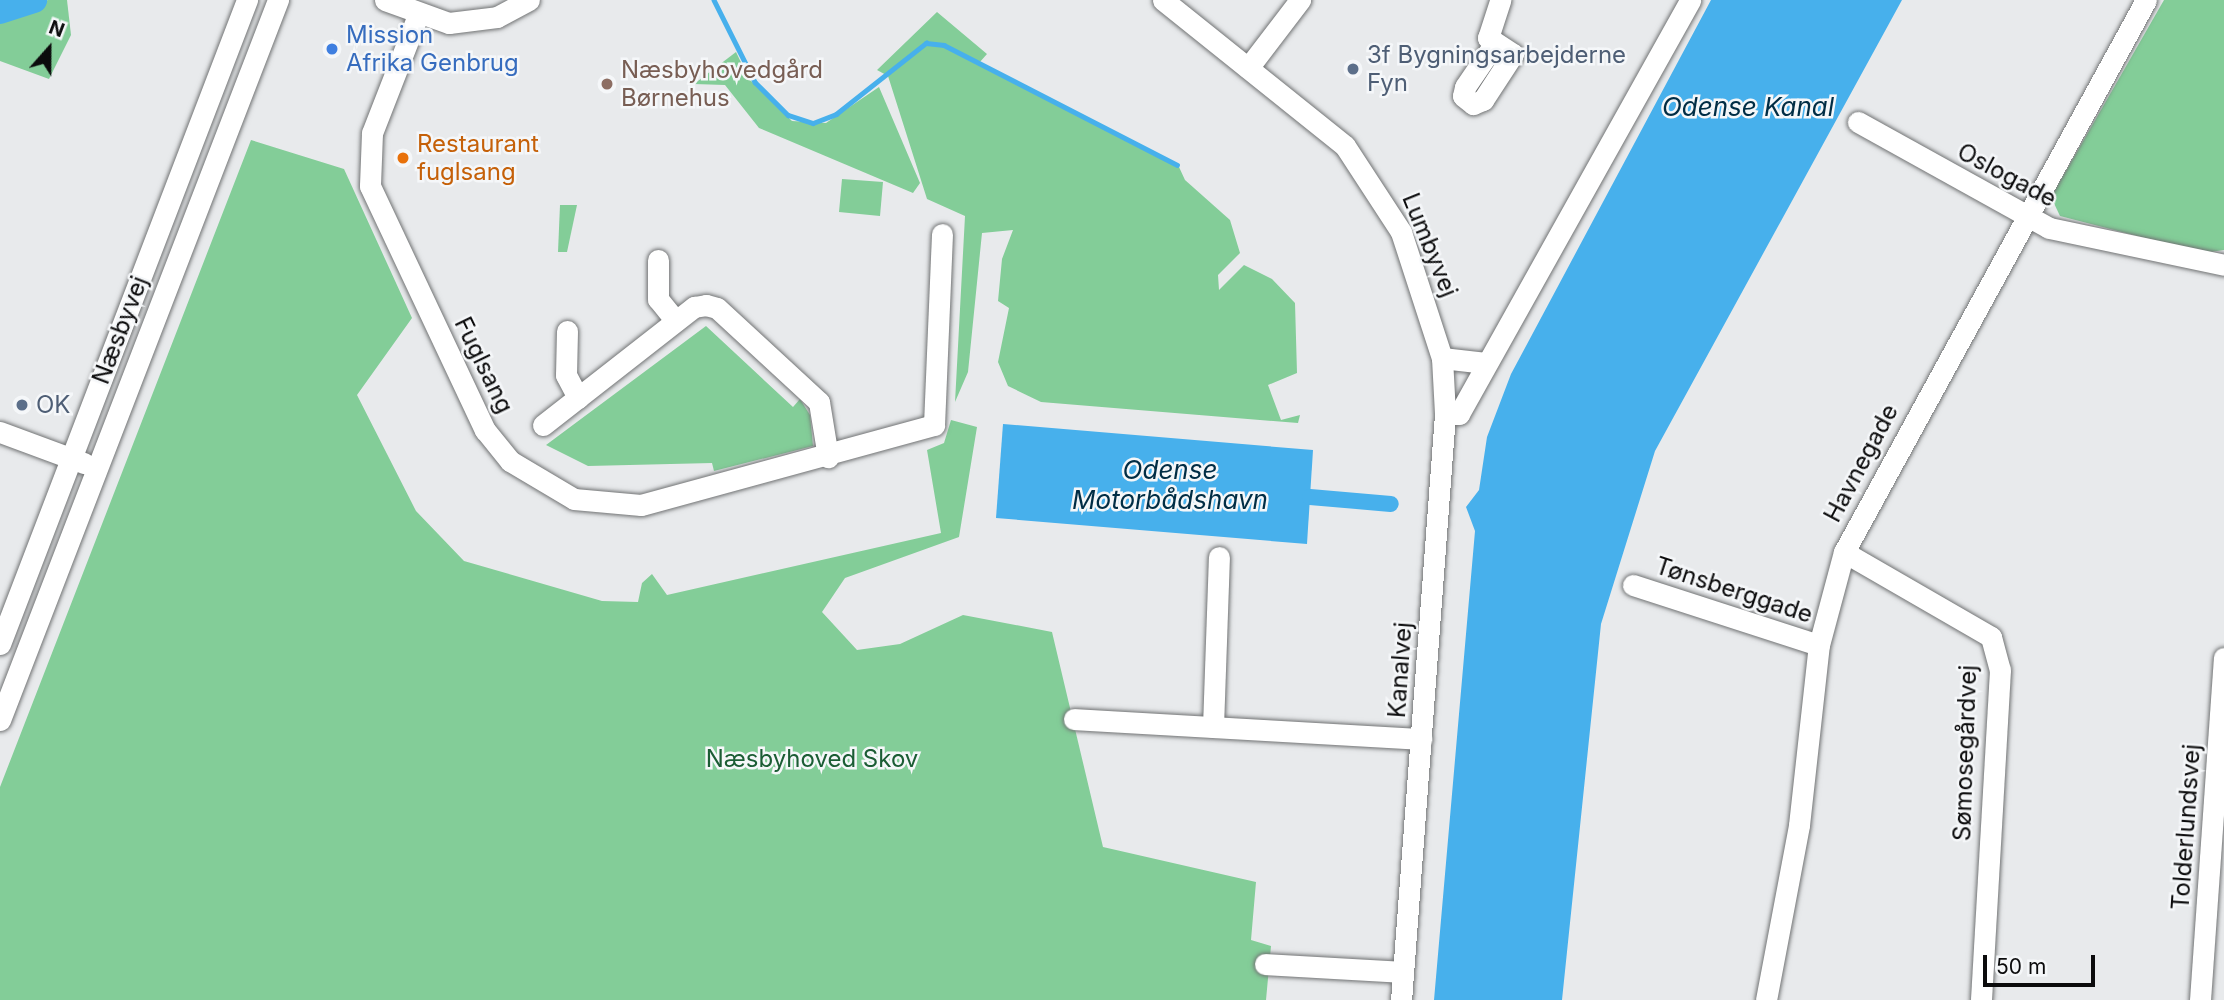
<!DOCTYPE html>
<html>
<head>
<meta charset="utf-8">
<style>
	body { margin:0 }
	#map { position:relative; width:2224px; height:1000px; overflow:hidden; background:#e8eaec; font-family:Inter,sans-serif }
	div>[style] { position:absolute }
	.green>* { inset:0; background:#83cd98 }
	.water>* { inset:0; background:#47b0ec }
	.stream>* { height:4.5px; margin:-2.25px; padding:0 2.25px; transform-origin:2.25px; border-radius:2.25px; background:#47b0ec }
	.canal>* { height:16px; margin:-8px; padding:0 8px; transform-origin:8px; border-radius:8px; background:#47b0ec }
	.river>* { height:26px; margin:-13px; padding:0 13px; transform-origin:13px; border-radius:13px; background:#47b0ec }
	.roads { filter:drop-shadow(0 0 2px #717374) drop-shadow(0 0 2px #717374) }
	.minor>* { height:21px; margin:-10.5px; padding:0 10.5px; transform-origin:10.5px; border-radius:10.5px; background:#fff }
	.dots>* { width:19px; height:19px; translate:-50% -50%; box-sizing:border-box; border:4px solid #f5f7f9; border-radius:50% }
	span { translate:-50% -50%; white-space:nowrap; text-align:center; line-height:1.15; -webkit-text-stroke:5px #f5f7f9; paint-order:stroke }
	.shop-label { font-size:24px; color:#366cbe }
	.left { translate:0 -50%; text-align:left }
	.service-label { font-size:24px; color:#4e5e75 }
	.education-label { font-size:24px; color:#785e54 }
	.food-label { font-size:24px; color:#c56008 }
	.street-label { font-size:24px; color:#0b0b0c }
	.park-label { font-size:24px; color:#1b5d34 }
	.water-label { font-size:26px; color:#002d45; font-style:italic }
	.north { position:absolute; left:14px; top:14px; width:70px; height:70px; -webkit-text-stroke:5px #f5f7f9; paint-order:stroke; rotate:21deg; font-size:19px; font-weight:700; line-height:28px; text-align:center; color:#0b0b0c }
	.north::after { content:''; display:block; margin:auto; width:24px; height:32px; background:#0b0b0c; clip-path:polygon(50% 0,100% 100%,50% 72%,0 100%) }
	.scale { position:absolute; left:1983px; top:955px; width:112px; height:32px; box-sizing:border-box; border:4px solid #0b0b0c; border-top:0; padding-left:9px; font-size:21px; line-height:24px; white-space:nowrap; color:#0b0b0c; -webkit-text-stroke:5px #f5f7f9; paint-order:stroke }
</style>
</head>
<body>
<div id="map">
	<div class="green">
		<i style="clip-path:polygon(48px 0,67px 0,71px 35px,49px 79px,0 61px,0 23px)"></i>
		<i style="clip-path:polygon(2164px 0,2224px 0,2224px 250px,2203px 253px,2060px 216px,2051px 197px)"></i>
		<i style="clip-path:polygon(937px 12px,987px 54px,979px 63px,1179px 167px,1185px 180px,1230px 220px,1240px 253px,1218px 275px,1219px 290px,1244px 265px,1272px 279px,1295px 303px,1297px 373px,1268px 385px,1281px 420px,1300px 415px,1298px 423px,1041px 402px,1008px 386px,998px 362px,1009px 308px,998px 301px,1002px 259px,1013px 230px,982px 233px,968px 372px,955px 402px,965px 216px,927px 199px,888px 76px,877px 70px)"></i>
		<i style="clip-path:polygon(736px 52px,749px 79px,792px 121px,826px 123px,879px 87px,920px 183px,913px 193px,759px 128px,725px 85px,694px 84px)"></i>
		<i style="clip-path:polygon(251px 140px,344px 169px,412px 318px,357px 395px,416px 511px,464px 561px,602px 601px,638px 602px,642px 583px,652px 574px,667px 595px,941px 533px,927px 450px,944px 443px,951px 420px,977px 427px,959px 537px,845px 578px,822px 612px,857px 650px,900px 644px,963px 615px,1052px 632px,1103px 847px,1256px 882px,1251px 940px,1271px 946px,1266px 1000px,0 1000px,0 787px)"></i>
		<i style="clip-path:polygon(842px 179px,883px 182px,880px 216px,839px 212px)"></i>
		<i style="clip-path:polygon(560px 205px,577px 205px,567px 252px,558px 252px)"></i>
		<i style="clip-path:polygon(706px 326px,793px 407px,800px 399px,810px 415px,813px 446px,714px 471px,712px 463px,588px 466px,546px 445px)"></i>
	</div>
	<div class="water">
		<i style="clip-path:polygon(1711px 0,1902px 0,1655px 451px,1601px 624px,1562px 1000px,1434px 1000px,1475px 531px,1466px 507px,1479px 490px,1487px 437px,1511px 374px)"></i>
		<i style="clip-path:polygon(1003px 424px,1313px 450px,1307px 544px,996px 518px)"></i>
	</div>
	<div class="stream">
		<i style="left:714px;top:0;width:92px;rotate:63.4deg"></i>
		<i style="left:755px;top:82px;width:47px;rotate:45deg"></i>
		<i style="left:788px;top:115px;width:26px;rotate:18deg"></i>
		<i style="left:813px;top:123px;width:25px;rotate:-21deg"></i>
		<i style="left:836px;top:114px;width:115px;rotate:-38.3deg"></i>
		<i style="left:926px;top:43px;width:18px;rotate:6deg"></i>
		<i style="left:944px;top:45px;width:262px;rotate:27.2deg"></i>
	</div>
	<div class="canal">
		<i style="left:1310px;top:497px;width:81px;rotate:4.9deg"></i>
	</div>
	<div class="river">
		<i style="left:0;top:11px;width:36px;rotate:-18deg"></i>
	</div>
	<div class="roads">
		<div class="minor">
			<i style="left:385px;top:0;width:68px;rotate:19.8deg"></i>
			<i style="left:449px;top:23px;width:48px;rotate:-7.1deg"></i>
			<i style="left:497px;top:17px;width:36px;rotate:-28deg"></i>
			<i style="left:1163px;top:0;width:233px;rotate:38.7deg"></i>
			<i style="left:1345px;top:146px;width:103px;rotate:56.9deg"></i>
			<i style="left:1401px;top:232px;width:133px;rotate:72deg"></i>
			<i style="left:1442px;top:358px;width:56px;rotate:86.9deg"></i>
			<i style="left:1445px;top:414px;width:588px;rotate:94.29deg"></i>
			<i style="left:418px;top:15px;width:127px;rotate:111.3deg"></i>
			<i style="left:372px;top:133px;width:53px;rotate:92.2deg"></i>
			<i style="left:370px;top:186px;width:270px;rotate:64.8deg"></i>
			<i style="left:485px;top:430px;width:40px;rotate:51deg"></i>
			<i style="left:510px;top:461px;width:74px;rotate:30.7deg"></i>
			<i style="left:574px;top:499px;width:67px;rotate:5.1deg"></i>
			<i style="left:641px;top:505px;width:304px;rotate:-15.3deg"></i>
			<i style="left:934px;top:425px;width:191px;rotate:-87.6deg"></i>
			<i style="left:1495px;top:43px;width:53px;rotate:124.3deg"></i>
			<i style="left:1465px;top:87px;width:9px;rotate:103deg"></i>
			<i style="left:1463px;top:96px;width:13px;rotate:39deg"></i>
			<i style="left:1473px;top:104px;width:11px;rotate:-22deg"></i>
			<i style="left:1483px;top:100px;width:55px;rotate:-56.9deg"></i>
			<i style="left:1513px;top:54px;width:30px;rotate:-147deg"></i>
			<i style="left:1488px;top:38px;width:40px;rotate:-72deg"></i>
			<i style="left:1248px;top:68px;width:86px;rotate:-52.6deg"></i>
			<i style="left:1858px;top:122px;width:218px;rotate:29deg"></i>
			<i style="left:2049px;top:228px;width:179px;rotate:11.9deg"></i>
			<i style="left:658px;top:260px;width:39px;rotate:90deg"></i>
			<i style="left:658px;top:299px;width:28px;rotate:51deg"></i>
			<i style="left:567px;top:331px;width:44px;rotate:91.3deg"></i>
			<i style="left:566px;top:375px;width:26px;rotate:62deg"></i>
			<i style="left:1442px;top:358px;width:44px;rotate:6.5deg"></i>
			<i style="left:1445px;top:414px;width:14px"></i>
			<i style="left:1459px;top:414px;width:474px;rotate:-60.8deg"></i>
			<i style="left:543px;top:425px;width:192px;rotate:-38deg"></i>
			<i style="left:694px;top:307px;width:12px;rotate:-9deg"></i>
			<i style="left:706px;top:305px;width:11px;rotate:15deg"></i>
			<i style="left:717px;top:308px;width:139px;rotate:42.7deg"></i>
			<i style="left:819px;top:402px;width:56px;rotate:80.7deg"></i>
			<i style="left:0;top:432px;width:90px;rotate:20.3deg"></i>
			<i style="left:1844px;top:552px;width:170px;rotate:30deg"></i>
			<i style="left:1991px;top:637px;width:34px;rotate:75deg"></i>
			<i style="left:2000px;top:670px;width:331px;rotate:93.3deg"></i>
			<i style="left:1633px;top:585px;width:195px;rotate:17.9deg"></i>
			<i style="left:0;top:644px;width:690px;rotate:-69.02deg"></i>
			<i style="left:1074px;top:719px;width:348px;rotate:3.3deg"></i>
			<i style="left:0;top:720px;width:772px;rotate:-68.89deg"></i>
			<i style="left:1213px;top:727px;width:170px;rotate:-88deg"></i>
			<i style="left:1265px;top:964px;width:138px;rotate:3.3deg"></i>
			<i style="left:1766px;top:1000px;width:178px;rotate:-79.3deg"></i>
			<i style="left:1799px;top:825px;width:181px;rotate:-83.7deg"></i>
			<i style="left:1819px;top:645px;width:96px;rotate:-75deg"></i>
			<i style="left:1844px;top:552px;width:629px;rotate:-61.32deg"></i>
			<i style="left:2200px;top:1000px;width:343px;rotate:-86deg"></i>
		</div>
	</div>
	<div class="dots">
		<i style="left:332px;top:49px;background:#3f7fe0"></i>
		<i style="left:1353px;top:69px;background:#5c6f8a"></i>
		<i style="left:607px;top:84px;background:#8d6e63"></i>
		<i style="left:403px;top:158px;background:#e8710a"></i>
		<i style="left:22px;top:405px;background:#5c6f8a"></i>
	</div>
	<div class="shop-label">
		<span class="left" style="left:346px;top:49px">Mission<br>Afrika Genbrug</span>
	</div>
	<div class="service-label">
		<span class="left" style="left:1367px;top:69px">3f Bygningsarbejderne<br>Fyn</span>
		<span class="left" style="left:36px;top:405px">OK</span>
	</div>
	<div class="education-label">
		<span class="left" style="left:621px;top:84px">Næsbyhovedgård<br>Børnehus</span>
	</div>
	<div class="food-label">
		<span class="left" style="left:417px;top:158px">Restaurant<br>fuglsang</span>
	</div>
	<div class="street-label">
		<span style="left:2007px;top:175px;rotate:28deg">Oslogade</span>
		<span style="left:1430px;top:245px;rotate:68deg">Lumbyvej</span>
		<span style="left:120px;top:330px;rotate:-69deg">Næsbyvej</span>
		<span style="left:484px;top:365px;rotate:64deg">Fuglsang</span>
		<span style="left:1861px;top:463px;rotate:-62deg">Havnegade</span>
		<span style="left:1734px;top:590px;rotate:18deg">Tønsberggade</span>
		<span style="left:1400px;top:670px;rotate:-86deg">Kanalvej</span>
		<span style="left:1965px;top:753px;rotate:-88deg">Sømosegårdvej</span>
		<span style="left:2186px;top:827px;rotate:-86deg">Tolderlundsvej</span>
	</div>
	<div class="park-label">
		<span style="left:812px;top:759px">Næsbyhoved Skov</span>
	</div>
	<div class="water-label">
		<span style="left:1748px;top:107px">Odense Kanal</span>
		<span style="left:1170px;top:485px">Odense<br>Motorbådshavn</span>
	</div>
	<div class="north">N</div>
	<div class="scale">50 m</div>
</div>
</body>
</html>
